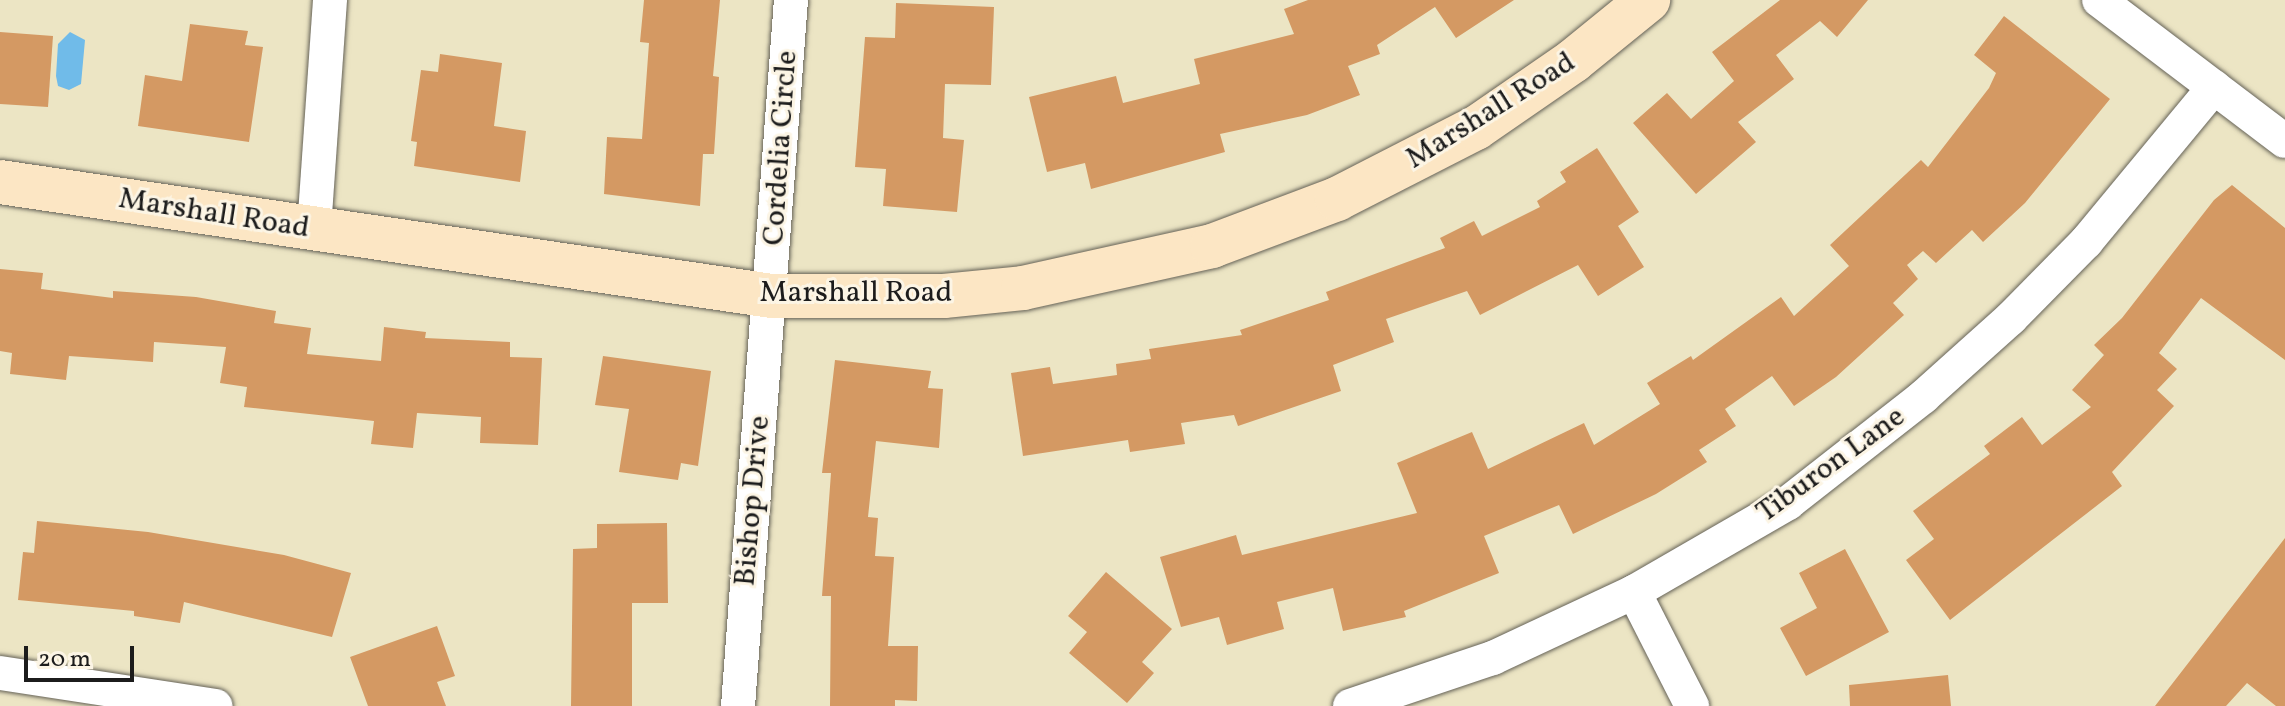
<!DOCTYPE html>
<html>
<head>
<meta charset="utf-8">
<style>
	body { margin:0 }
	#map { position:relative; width:2285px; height:706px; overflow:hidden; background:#ece5c4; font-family:Vollkorn,serif }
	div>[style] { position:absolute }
	.water>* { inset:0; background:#70bbe9 }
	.building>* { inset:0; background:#d49963 }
	.roads { filter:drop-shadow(0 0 2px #656257) drop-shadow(0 0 2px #656257) }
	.street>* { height:34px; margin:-17px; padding:0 17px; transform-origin:17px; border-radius:17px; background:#fff }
	.secondary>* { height:44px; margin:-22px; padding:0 22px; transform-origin:22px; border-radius:22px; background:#fce6c4 }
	span { translate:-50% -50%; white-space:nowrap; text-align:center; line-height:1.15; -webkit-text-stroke:6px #fcf5e5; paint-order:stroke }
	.street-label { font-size:30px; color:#1c1c1c }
	.scale { position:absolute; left:24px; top:646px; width:110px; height:36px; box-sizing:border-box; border:4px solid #1c1c1c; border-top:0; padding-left:10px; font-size:24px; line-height:28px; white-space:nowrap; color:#1c1c1c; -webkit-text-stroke:6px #fcf5e5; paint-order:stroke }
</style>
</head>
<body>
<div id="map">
	<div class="water">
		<i style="clip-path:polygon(70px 32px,85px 40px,81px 84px,69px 90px,58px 86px,56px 76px,58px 44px)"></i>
	</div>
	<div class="building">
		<i style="clip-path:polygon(644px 0,720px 0,713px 76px,719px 77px,714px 154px,703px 154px,700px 206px,604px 194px,607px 137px,642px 139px,649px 43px,640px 42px)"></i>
		<i style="clip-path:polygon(1308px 0,1514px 0,1456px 38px,1435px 7px,1377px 45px,1380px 54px,1348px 66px,1360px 95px,1307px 115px,1220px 134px,1225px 152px,1091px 189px,1085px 163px,1047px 172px,1029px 97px,1116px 76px,1123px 103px,1200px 84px,1194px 59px,1294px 34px,1284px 9px)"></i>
		<i style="clip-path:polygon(1780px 0,1868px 0,1837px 37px,1820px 21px,1776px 55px,1794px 79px,1738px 122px,1756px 142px,1696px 194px,1633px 123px,1667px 93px,1691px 119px,1734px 81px,1712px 52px)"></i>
		<i style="clip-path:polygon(896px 3px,994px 7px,991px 85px,945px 84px,943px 138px,964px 140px,957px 212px,883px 206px,886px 169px,855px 167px,865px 37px,895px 38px)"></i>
		<i style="clip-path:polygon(2004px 16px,2110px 99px,2025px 203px,1983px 242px,1972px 230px,1936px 263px,1923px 251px,1907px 265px,1918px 279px,1893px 303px,1904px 315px,1836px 377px,1794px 406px,1772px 376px,1725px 409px,1736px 426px,1699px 450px,1707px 462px,1656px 494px,1573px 534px,1559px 505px,1484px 536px,1499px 573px,1404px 611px,1406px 617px,1343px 631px,1333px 588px,1277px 602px,1284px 629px,1227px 645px,1219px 617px,1181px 627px,1160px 557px,1236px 535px,1242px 555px,1417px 513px,1397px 463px,1472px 432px,1488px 469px,1584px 423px,1594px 445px,1660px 404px,1647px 383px,1691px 356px,1693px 360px,1781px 297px,1794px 316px,1849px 266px,1830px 245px,1921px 160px,1928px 167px,1989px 88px,1996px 73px,1974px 55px)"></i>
		<i style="clip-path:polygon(190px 24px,248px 31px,245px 45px,263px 47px,249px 142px,138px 126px,145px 75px,182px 81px)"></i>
		<i style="clip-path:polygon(0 32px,53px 36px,48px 107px,0 104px)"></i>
		<i style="clip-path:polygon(440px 54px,502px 63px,494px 126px,526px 131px,520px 182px,414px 166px,417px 142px,411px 141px,421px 70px,438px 72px)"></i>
		<i style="clip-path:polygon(1597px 148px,1639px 212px,1618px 226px,1644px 267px,1598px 296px,1578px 265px,1480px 315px,1467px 291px,1386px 319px,1394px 342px,1333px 365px,1341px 391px,1238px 426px,1234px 415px,1181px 423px,1185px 444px,1130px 452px,1128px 440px,1023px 456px,1011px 373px,1050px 367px,1053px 384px,1117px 375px,1116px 364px,1151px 359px,1149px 349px,1242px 335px,1240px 330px,1329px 300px,1326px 292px,1445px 248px,1440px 238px,1474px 221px,1482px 236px,1540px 207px,1537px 201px,1566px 182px,1560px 172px)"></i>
		<i style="clip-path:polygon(2232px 185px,2285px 228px,2285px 360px,2201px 298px,2159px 353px,2177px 369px,2157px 390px,2174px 406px,2112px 472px,2122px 486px,1950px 620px,1906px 560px,1934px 539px,1913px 511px,1990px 454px,1984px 446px,2022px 417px,2042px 445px,2091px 407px,2072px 390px,2104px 355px,2094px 345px,2122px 318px,2214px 200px)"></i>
		<i style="clip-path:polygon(0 269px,43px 273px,41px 289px,113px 298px,113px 291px,196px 297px,276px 311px,274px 323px,311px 328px,307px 354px,381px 361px,384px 327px,426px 332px,425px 338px,510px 342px,510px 357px,542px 358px,538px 445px,480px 443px,481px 417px,417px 413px,413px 448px,371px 444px,374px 421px,244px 407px,247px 387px,220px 383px,226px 347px,154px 342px,153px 362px,69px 356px,66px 380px,10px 374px,12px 353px,0 351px)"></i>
		<i style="clip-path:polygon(603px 356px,711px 371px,698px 466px,681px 463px,678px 480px,619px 472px,629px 409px,595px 405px)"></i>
		<i style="clip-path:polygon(835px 360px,931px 371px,928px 388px,943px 389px,939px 448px,876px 441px,868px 517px,878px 518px,875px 556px,894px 557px,888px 646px,918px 646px,917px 701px,895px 700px,895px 706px,830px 706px,831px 596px,822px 596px,831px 473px,822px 473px)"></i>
		<i style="clip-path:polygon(37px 521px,148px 532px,284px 555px,351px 573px,332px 637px,184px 602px,180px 623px,134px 616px,134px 611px,18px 600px,23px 552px,34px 553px)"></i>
		<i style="clip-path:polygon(667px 523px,668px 603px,632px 603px,632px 706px,571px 706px,573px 549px,597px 548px,597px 524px)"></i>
		<i style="clip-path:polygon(2285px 538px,2285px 706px,2276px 706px,2247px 683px,2226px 706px,2155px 706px)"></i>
		<i style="clip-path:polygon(1845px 549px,1889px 632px,1806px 676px,1780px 628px,1817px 608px,1799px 573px)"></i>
		<i style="clip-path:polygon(1106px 572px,1172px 629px,1142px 662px,1154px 673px,1127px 703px,1069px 653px,1087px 632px,1068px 616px)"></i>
		<i style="clip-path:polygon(437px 626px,455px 676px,437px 682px,446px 706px,368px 706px,350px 657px)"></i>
		<i style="clip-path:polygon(1948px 675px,1951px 706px,1850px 706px,1849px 685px)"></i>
	</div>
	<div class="roads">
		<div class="street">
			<i style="left:2099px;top:0;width:233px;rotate:37.2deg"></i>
			<i style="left:314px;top:229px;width:230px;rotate:-86deg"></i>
			<i style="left:1634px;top:592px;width:128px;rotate:63deg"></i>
			<i style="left:0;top:673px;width:218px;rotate:8.7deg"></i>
			<i style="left:738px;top:706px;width:708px;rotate:-85.71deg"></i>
			<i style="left:1350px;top:706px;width:151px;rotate:-18.6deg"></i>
			<i style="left:1493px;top:658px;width:156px;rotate:-25.1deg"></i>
			<i style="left:1634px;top:592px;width:178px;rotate:-30deg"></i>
			<i style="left:1788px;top:503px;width:172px;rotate:-38.1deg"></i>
			<i style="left:1923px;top:397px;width:118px;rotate:-41.9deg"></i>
			<i style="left:2011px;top:318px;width:107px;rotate:-45.4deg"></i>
			<i style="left:2086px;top:242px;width:201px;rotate:-50.4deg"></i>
		</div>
		<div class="secondary">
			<i style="left:0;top:182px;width:780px;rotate:8.4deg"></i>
			<i style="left:772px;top:296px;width:172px"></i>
			<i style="left:944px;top:296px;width:79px;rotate:-5.8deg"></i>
			<i style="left:1023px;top:288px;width:194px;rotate:-12.5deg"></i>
			<i style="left:1212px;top:246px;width:134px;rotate:-20.6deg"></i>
			<i style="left:1337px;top:199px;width:156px;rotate:-27.1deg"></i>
			<i style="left:1476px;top:128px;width:118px;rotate:-34.6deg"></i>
			<i style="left:1573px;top:61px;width:97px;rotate:-39.1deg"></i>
		</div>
	</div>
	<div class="street-label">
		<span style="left:1491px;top:111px;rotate:-32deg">Marshall Road</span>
		<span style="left:781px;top:148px;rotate:-86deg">Cordelia Circle</span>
		<span style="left:214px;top:214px;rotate:9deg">Marshall Road</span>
		<span style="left:856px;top:293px">Marshall Road</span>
		<span style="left:1831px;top:465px;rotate:-36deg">Tiburon Lane</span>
		<span style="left:753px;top:501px;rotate:-85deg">Bishop Drive</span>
	</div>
	<div class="scale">20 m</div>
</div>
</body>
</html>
